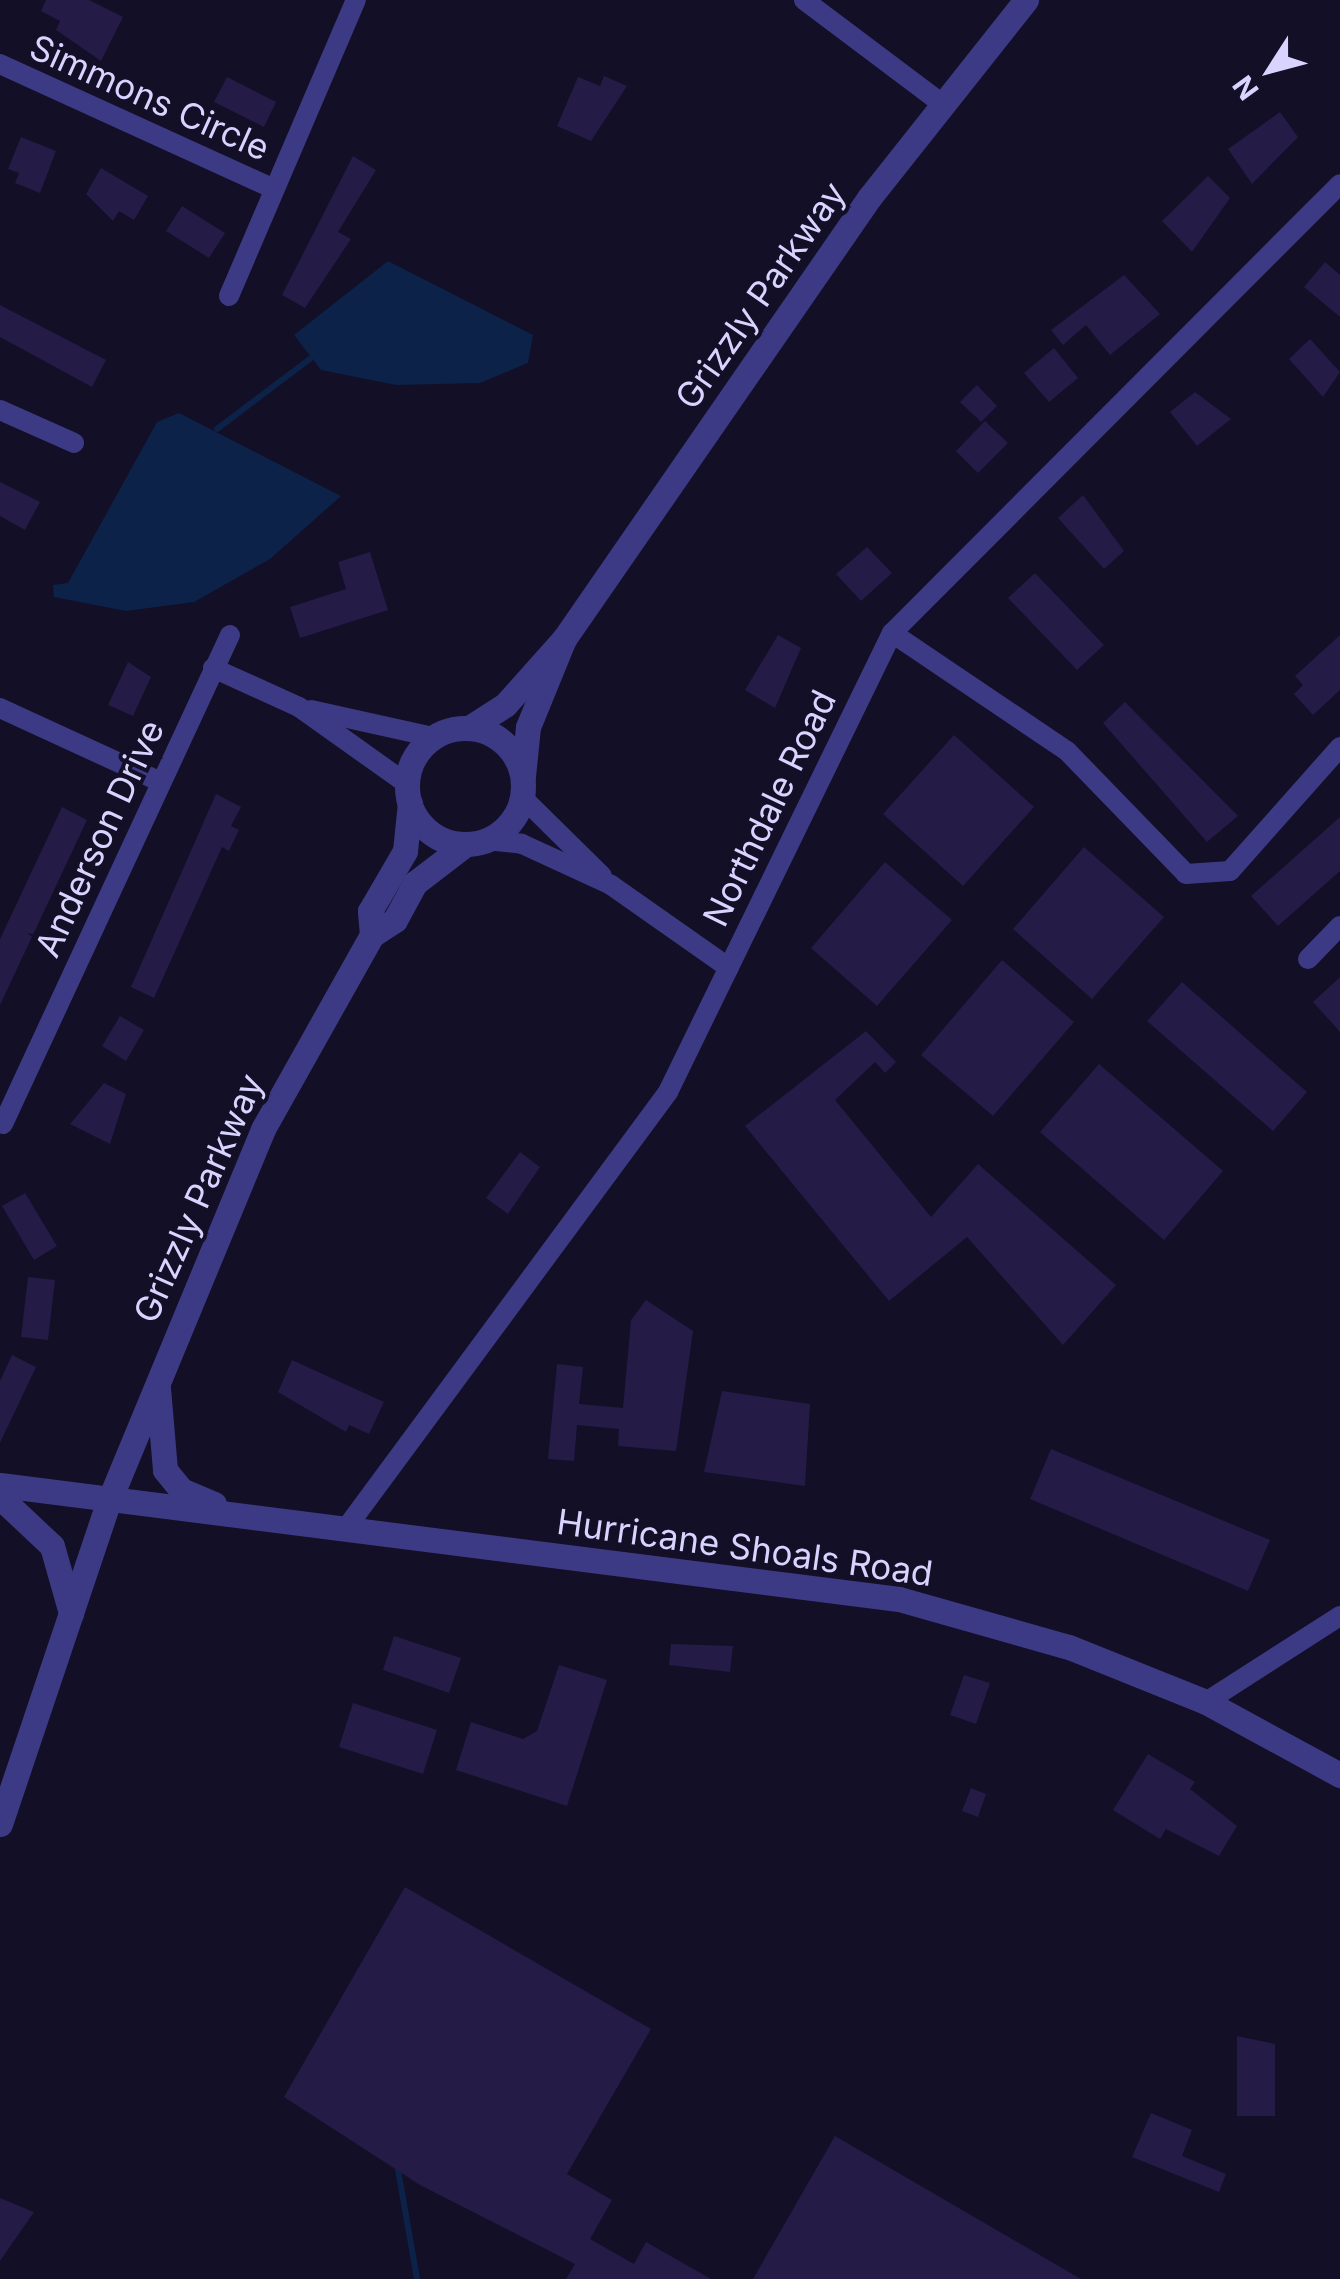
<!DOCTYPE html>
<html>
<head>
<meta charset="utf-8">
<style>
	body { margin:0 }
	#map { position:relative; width:1340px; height:2279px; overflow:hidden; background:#130f26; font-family:Inter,sans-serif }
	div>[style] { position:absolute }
	.water>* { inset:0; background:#0c2248 }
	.stream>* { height:6px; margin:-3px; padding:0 3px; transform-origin:3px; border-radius:3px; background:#0c2248 }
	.building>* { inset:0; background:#241b47 }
	.minor>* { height:20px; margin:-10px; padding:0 10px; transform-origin:10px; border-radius:10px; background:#3d3a85 }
	.tertiary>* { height:25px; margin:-12.5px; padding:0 12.5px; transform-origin:12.5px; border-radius:12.5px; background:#3d3a85 }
	.tertiary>.ring { margin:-12.5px; padding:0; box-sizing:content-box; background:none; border:25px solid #3d3a85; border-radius:50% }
	span { translate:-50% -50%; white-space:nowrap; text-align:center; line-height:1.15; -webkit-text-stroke:8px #130f26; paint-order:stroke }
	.street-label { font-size:35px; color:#d9d4ff }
	.north { position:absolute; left:1220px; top:20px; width:100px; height:100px; -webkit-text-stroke:8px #130f26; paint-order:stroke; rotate:234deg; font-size:28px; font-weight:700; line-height:40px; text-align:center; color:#d9d4ff }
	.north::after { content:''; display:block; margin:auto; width:35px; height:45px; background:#d9d4ff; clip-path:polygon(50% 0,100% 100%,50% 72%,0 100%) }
</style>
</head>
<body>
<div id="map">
	<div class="water">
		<i style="clip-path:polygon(388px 261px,533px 335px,528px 363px,480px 383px,396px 385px,321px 370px,294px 335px)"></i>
		<i style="clip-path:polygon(179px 413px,341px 496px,270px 559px,194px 602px,126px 611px,54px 597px,53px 585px,68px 583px,157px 422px)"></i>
	</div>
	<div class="stream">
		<i style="left:217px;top:429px;width:116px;rotate:-37deg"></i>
		<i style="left:397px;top:2164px;width:117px;rotate:80.1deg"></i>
	</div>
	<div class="building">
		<i style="clip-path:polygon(46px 0,89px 0,123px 17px,101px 61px,56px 30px,60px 21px,41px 11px)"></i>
		<i style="clip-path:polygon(604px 76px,627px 86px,591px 141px,557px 126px,578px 77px,600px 86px)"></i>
		<i style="clip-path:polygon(227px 77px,276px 102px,264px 127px,214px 102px)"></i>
		<i style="clip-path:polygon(1280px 112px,1298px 137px,1252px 184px,1228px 149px)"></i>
		<i style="clip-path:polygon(21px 137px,56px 151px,40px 193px,15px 183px,19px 173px,8px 169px)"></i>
		<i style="clip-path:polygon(353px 156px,376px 170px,338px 232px,351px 239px,305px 308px,282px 295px)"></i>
		<i style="clip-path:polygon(101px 168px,148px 196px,134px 220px,119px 211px,113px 221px,86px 194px)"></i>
		<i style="clip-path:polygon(1208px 176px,1230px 198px,1192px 252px,1162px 221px)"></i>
		<i style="clip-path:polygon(182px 206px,225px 233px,209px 258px,166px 231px)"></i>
		<i style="clip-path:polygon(1325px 262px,1340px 275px,1340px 317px,1304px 287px)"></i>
		<i style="clip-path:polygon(1124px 275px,1160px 314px,1110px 355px,1086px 325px,1063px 345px,1051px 330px)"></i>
		<i style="clip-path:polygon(0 305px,106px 360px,92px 387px,0 337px)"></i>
		<i style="clip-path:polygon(1310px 339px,1340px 372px,1323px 397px,1289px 359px)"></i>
		<i style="clip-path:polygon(1054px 348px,1078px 378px,1049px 402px,1024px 373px)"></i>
		<i style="clip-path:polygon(977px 385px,997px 406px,981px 422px,960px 402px)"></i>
		<i style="clip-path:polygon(1195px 392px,1231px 419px,1197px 446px,1170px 412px)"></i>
		<i style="clip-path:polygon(985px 421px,1008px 443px,978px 473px,956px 451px)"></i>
		<i style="clip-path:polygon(0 482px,40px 502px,25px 530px,0 516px)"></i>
		<i style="clip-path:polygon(1083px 495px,1124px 551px,1104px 569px,1058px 518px)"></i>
		<i style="clip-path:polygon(867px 547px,892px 573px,861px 601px,836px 574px)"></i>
		<i style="clip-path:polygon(370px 552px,388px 610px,300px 638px,290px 607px,346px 589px,338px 562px)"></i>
		<i style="clip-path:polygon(1035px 573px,1104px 645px,1077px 670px,1008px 598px)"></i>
		<i style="clip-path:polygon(778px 635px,801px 648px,775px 708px,745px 690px)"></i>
		<i style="clip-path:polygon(1340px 635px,1340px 690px,1313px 715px,1294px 694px,1303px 685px,1295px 676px)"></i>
		<i style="clip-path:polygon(128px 662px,151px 677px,133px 716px,108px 705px)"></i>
		<i style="clip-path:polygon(1125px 702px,1238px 816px,1207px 842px,1103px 723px)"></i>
		<i style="clip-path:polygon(954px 735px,1034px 807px,963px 886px,883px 814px)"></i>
		<i style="clip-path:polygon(216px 794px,241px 807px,231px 826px,239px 830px,229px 851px,222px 847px,154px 998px,131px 987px)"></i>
		<i style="clip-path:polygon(62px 807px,87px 820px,0 1005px,0 939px)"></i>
		<i style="clip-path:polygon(1340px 817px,1340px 871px,1278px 926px,1251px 896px)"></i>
		<i style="clip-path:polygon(1084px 847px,1164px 917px,1092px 999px,1013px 929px)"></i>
		<i style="clip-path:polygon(885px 862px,952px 920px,877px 1006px,811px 948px)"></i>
		<i style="clip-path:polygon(1002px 960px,1074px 1022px,993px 1116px,921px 1055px)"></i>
		<i style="clip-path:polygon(1340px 977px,1340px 1032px,1313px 1002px)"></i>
		<i style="clip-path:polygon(1182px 982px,1307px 1092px,1273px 1131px,1147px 1021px)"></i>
		<i style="clip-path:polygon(120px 1016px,144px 1030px,126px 1061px,102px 1046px)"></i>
		<i style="clip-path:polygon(866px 1031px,896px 1062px,885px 1073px,875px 1062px,835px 1100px,931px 1217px,978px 1164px,1116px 1285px,1063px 1345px,967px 1237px,889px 1301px,745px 1126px)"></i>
		<i style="clip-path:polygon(1099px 1064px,1223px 1171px,1164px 1240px,1040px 1132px)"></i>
		<i style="clip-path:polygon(104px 1083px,126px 1094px,110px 1144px,70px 1124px)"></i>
		<i style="clip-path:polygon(520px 1152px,540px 1167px,508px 1214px,486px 1198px)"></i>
		<i style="clip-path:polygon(25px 1193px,57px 1246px,34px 1260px,2px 1206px)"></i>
		<i style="clip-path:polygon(28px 1277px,55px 1280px,48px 1340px,21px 1337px)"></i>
		<i style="clip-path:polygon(646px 1300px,693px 1331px,676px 1451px,618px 1446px,619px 1429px,577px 1425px,574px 1461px,548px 1459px,557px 1364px,583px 1367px,579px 1404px,623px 1408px,631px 1320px)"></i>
		<i style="clip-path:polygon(12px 1355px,36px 1367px,0 1443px,0 1381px)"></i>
		<i style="clip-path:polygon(292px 1360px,384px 1402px,369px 1434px,349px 1425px,346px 1432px,278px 1392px)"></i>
		<i style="clip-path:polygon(722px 1391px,810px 1404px,805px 1486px,704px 1472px)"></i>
		<i style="clip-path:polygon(1051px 1449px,1270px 1540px,1248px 1591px,1030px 1499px)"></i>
		<i style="clip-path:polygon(394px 1636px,461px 1658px,449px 1693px,383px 1670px)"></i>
		<i style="clip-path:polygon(671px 1644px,733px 1646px,730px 1672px,669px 1665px)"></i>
		<i style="clip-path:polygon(559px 1665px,607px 1680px,567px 1806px,456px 1770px,471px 1722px,523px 1739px,537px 1731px)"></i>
		<i style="clip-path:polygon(964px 1675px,990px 1683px,976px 1724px,950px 1715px)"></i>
		<i style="clip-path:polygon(353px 1703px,437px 1730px,423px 1774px,339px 1747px)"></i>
		<i style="clip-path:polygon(1148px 1754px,1195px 1782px,1190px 1789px,1237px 1826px,1219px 1856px,1166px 1829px,1160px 1839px,1113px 1810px)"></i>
		<i style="clip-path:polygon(971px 1788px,986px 1794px,978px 1817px,962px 1811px)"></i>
		<i style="clip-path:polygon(405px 1887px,651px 2029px,567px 2174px,612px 2200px,590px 2239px,634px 2264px,646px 2242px,711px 2279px,566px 2279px,575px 2264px,420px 2185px,284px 2097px)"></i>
		<i style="clip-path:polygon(1237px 2036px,1275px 2044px,1275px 2116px,1237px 2116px)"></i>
		<i style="clip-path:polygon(1151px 2113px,1192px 2130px,1182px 2156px,1226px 2174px,1219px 2192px,1132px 2157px)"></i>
		<i style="clip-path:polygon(835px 2136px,1081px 2279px,753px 2279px)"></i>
		<i style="clip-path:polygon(0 2198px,34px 2212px,0 2261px)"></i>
	</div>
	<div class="minor">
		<i style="left:804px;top:0;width:171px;rotate:36.9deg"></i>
		<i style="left:0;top:64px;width:301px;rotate:24.5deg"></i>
		<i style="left:229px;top:296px;width:322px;rotate:-66.8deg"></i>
		<i style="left:0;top:410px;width:81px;rotate:24deg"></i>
		<i style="left:892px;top:633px;width:211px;rotate:34deg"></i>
		<i style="left:1067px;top:751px;width:171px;rotate:45.9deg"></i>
		<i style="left:1186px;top:874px;width:44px;rotate:-3.9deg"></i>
		<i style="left:1230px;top:871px;width:166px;rotate:-48.4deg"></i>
		<i style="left:213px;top:668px;width:94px;rotate:24.4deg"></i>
		<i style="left:299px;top:707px;width:133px;rotate:35.5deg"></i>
		<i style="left:0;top:708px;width:177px;rotate:24.7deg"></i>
		<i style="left:311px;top:710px;width:125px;rotate:12.5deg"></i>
		<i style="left:522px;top:797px;width:112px;rotate:44.6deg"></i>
		<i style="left:486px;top:840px;width:36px;rotate:6deg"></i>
		<i style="left:522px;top:844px;width:98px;rotate:24.7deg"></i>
		<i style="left:611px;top:885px;width:144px;rotate:35.1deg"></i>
		<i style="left:1308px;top:959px;width:46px;rotate:-45.9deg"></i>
		<i style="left:3px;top:1124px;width:539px;rotate:-65.1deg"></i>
		<i style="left:344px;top:1531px;width:546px;rotate:-53.57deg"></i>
		<i style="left:668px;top:1092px;width:511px;rotate:-63.99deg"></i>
		<i style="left:892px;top:633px;width:634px;rotate:-45.06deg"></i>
		<i style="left:1206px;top:1702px;width:159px;rotate:-32.7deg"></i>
	</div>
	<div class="tertiary">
		<i style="left:469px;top:728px;width:43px;rotate:-32.6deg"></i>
		<i style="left:505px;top:705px;width:89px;rotate:-48.2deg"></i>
		<i style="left:564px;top:639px;width:536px;rotate:-55.33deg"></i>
		<i style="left:869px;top:198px;width:253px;rotate:-51.6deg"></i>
		<i class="ring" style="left:407px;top:728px;width:91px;height:91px"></i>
		<i style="left:523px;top:776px;width:49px;rotate:-84.2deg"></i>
		<i style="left:528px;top:727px;width:95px;rotate:-67.8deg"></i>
		<i style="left:372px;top:935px;width:24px;rotate:-95deg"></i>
		<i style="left:370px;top:911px;width:69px;rotate:-59.7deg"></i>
		<i style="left:405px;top:851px;width:48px;rotate:-84.1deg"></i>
		<i style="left:158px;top:1388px;width:82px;rotate:85.1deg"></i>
		<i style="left:165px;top:1470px;width:26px;rotate:51deg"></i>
		<i style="left:181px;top:1490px;width:36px;rotate:23deg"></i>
		<i style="left:0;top:1485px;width:906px;rotate:7.23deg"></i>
		<i style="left:899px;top:1599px;width:177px;rotate:15.8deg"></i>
		<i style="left:1069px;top:1647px;width:148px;rotate:21.9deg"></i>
		<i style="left:1206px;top:1702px;width:153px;rotate:28.6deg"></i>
		<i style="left:0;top:1497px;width:71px;rotate:43.3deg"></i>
		<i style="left:52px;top:1546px;width:70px;rotate:74.2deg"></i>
		<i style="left:0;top:1824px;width:341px;rotate:-71.4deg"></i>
		<i style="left:109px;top:1501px;width:403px;rotate:-67.5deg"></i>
		<i style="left:263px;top:1129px;width:223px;rotate:-60.7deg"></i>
		<i style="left:372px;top:935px;width:27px;rotate:-33deg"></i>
		<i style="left:395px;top:920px;width:42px;rotate:-61.6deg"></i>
		<i style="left:415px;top:883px;width:64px;rotate:-37.4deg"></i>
	</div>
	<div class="street-label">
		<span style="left:150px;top:97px;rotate:24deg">Simmons Circle</span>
		<span style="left:760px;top:295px;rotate:-55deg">Grizzly Parkway</span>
		<span style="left:769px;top:808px;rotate:-64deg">Northdale Road</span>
		<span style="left:99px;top:838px;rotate:-65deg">Anderson Drive</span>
		<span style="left:198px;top:1198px;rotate:-66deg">Grizzly Parkway</span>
		<span style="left:745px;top:1547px;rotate:8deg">Hurricane Shoals Road</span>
	</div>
	<div class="north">N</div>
</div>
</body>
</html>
